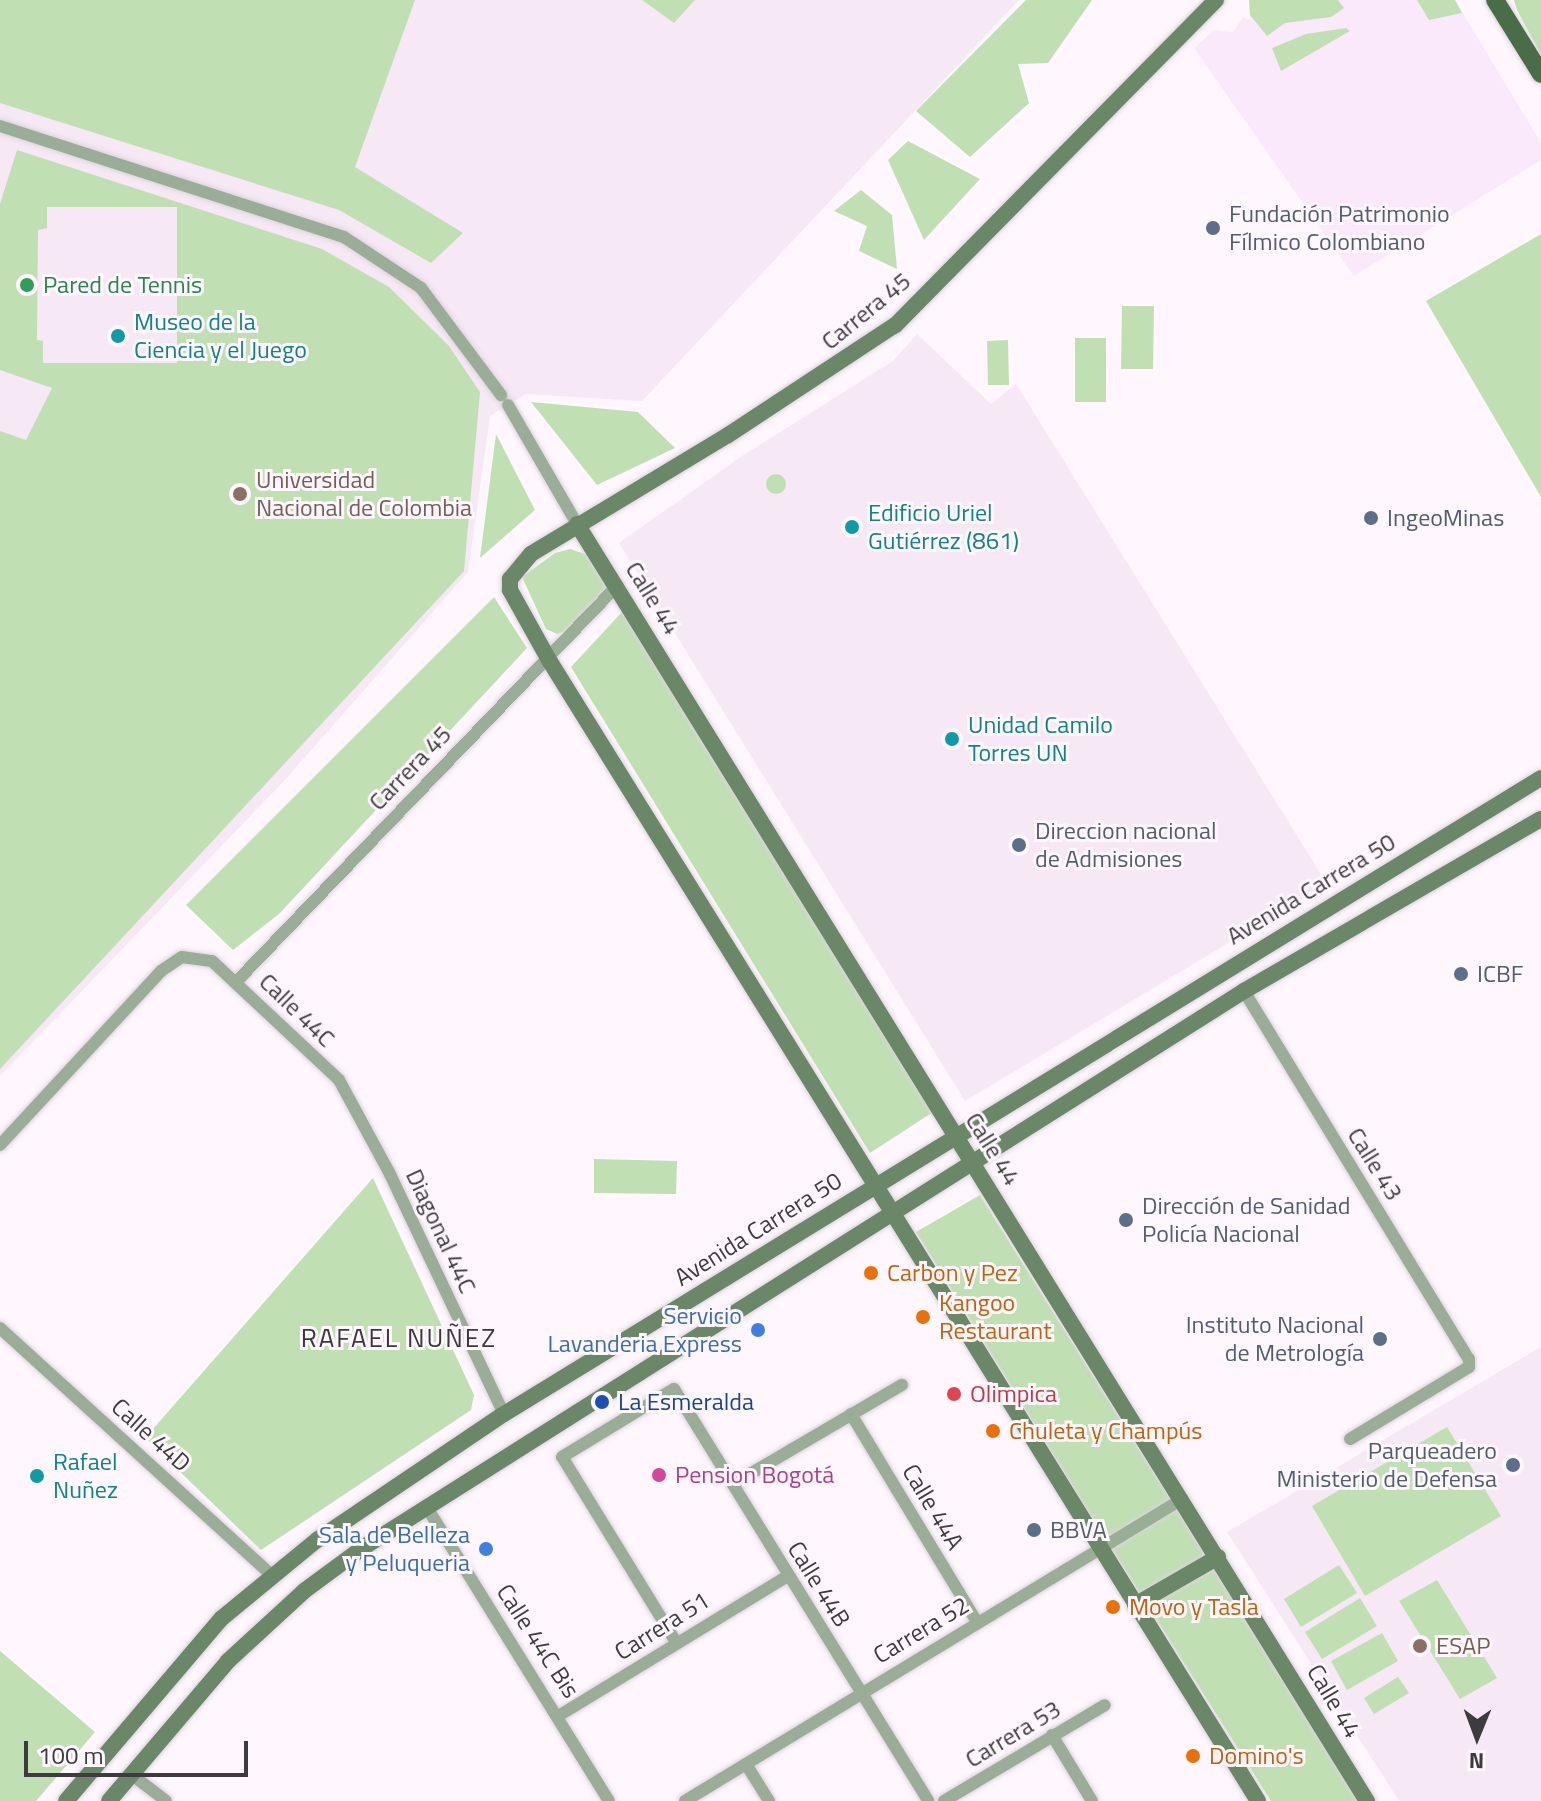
<!DOCTYPE html>
<html>
<head>
<meta charset="utf-8">
<style>
	body { margin:0 }
	#map { position:relative; width:1541px; height:1801px; overflow:hidden; background:#fff6fe; font-family:"Titillium Web",sans-serif }
	div>[style] { position:absolute }
	.commercial>* { inset:0; background:#fae9fa }
	.built>* { inset:0; background:#f6e8f4 }
	.green>* { inset:0; background:#c0dfb3 }
	.round { border-radius:50% }
	.roads { filter:drop-shadow(0 0 2px #dcd4db) drop-shadow(0 0 2px #dcd4db) }
	.street>* { height:12px; margin:-6px; padding:0 6px; transform-origin:6px; border-radius:6px; background:#99ad97 }
	.secondary>* { height:16px; margin:-8px; padding:0 8px; transform-origin:8px; border-radius:8px; background:#6a8868 }
	.primary>* { height:18px; margin:-9px; padding:0 9px; transform-origin:9px; border-radius:9px; background:#496e47 }
	.dots>* { width:22px; height:22px; translate:-50% -50%; box-sizing:border-box; border:4px solid #fff6fe; border-radius:50% }
	span { translate:-50% -50%; white-space:nowrap; text-align:center; line-height:1.15; -webkit-text-stroke:6px #fff6fe; paint-order:stroke }
	.service-label { font-size:24px; color:#4e5e75 }
	.left { translate:0 -50%; text-align:left }
	.right { translate:-100% -50%; text-align:right }
	.leisure-label { font-size:24px; color:#27864d }
	.street-label { font-size:24px; color:#3e3b3e }
	.culture-label { font-size:24px; color:#0d838f }
	.education-label { font-size:24px; color:#785e54 }
	.food-label { font-size:24px; color:#c56008 }
	.shop-label { font-size:24px; color:#366cbe }
	.health-label { font-size:24px; color:#be3a42 }
	.transit-label { font-size:24px; color:#164399 }
	.hotel-label { font-size:24px; color:#b23c85 }
	.neighbourhood-label { font-size:26px; color:#3e383d; letter-spacing:2px }
	.north { position:absolute; left:1437px; top:1697px; width:80px; height:80px; -webkit-text-stroke:6px #fff6fe; paint-order:stroke; rotate:181deg; font-size:22px; font-weight:700; line-height:32px; text-align:center; color:#3e3b3e }
	.north::after { content:''; display:block; margin:auto; width:28px; height:36px; background:#3e3b3e; clip-path:polygon(50% 0,100% 100%,50% 72%,0 100%) }
	.scale { position:absolute; left:24px; top:1741px; width:224px; height:36px; box-sizing:border-box; border:4px solid #3e3b3e; border-top:0; padding-left:10px; font-size:24px; line-height:28px; white-space:nowrap; color:#3e3b3e; -webkit-text-stroke:6px #fff6fe; paint-order:stroke }
</style>
</head>
<body>
<div id="map">
	<div class="commercial">
		<i style="clip-path:polygon(1249px 0,1455px 0,1541px 143px,1541px 160px,1354px 276px,1194px 48px,1214px 30px,1233px 32px,1243px 17px,1250px 20px)"></i>
	</div>
	<div class="built">
		<i style="clip-path:polygon(0 0,1019px 0,642px 401px,526px 394px,490px 416px,468px 572px,283px 782px,0 1076px)"></i>
		<i style="clip-path:polygon(917px 334px,991px 404px,1016px 384px,1327px 884px,965px 1101px,619px 543px,742px 456px,893px 361px)"></i>
		<i style="clip-path:polygon(1541px 1347px,1541px 1801px,1399px 1801px,1227px 1532px)"></i>
	</div>
	<div class="green">
		<i style="clip-path:polygon(0 0,415px 0,355px 167px,463px 233px,431px 263px,339px 210px,0 103px)"></i>
		<i style="clip-path:polygon(642px 0,695px 0,674px 23px)"></i>
		<i style="clip-path:polygon(1026px 0,1092px 0,1048px 63px,1018px 64px,1029px 103px,970px 157px,916px 111px)"></i>
		<i style="clip-path:polygon(1249px 0,1338px 0,1344px 8px,1331px 17px,1285px 23px,1267px 36px,1250px 15px)"></i>
		<i style="clip-path:polygon(1417px 0,1455px 0,1462px 13px,1429px 20px)"></i>
		<i style="clip-path:polygon(1514px 0,1541px 0,1541px 55px,1517px 10px)"></i>
		<i style="clip-path:polygon(1346px 28px,1350px 31px,1281px 71px,1272px 48px,1306px 34px)"></i>
		<i style="clip-path:polygon(908px 141px,980px 179px,924px 240px,888px 160px)"></i>
		<i style="clip-path:polygon(evenodd,17px 150px,322px 249px,389px 287px,449px 346px,480px 392px,464px 571px,0 1069px,0 431px,26px 440px,52px 388px,0 370px,0 204px,17px 150px,47px 207px,177px 207px,177px 363px,43px 363px,43px 341px,37px 340px,38px 230px,47px 228px,47px 207px)"></i>
		<i style="clip-path:polygon(861px 190px,892px 215px,897px 269px,859px 251px,867px 226px,834px 211px)"></i>
		<i style="clip-path:polygon(1541px 234px,1541px 497px,1426px 301px)"></i>
		<i style="clip-path:polygon(1122px 306px,1154px 306px,1153px 369px,1121px 369px)"></i>
		<i style="clip-path:polygon(1075px 338px,1106px 338px,1106px 402px,1075px 402px)"></i>
		<i style="clip-path:polygon(1008px 340px,1009px 385px,988px 385px,987px 341px)"></i>
		<i style="clip-path:polygon(531px 402px,638px 412px,675px 448px,597px 485px)"></i>
		<i style="clip-path:polygon(496px 434px,535px 510px,480px 558px)"></i>
		<i class="round" style="left:766px;top:474px;width:20px;height:20px"></i>
		<i style="clip-path:polygon(570px 549px,588px 555px,609px 585px,567px 631px,557px 634px,546px 629px,522px 577px,555px 553px)"></i>
		<i style="clip-path:polygon(494px 597px,527px 648px,279px 914px,233px 950px,186px 905px)"></i>
		<i style="clip-path:polygon(622px 612px,933px 1112px,870px 1153px,571px 667px)"></i>
		<i style="clip-path:polygon(594px 1159px,677px 1161px,676px 1194px,594px 1193px)"></i>
		<i style="clip-path:polygon(373px 1178px,474px 1395px,471px 1410px,261px 1550px,145px 1438px)"></i>
		<i style="clip-path:polygon(980px 1195px,1158px 1480px,1358px 1801px,1271px 1801px,1093px 1519px,916px 1232px)"></i>
		<i style="clip-path:polygon(1447px 1427px,1501px 1516px,1365px 1596px,1312px 1506px)"></i>
		<i style="clip-path:polygon(1339px 1565px,1357px 1593px,1301px 1627px,1284px 1599px)"></i>
		<i style="clip-path:polygon(1437px 1580px,1497px 1678px,1460px 1699px,1399px 1601px)"></i>
		<i style="clip-path:polygon(1360px 1598px,1377px 1626px,1322px 1659px,1305px 1632px)"></i>
		<i style="clip-path:polygon(1382px 1633px,1398px 1661px,1347px 1690px,1331px 1661px)"></i>
		<i style="clip-path:polygon(0 1651px,95px 1732px,36px 1801px,0 1801px)"></i>
		<i style="clip-path:polygon(1398px 1677px,1409px 1693px,1374px 1714px,1364px 1698px)"></i>
	</div>
	<div class="roads">
		<div class="street">
			<i style="left:0;top:126px;width:361px;rotate:17.9deg"></i>
			<i style="left:344px;top:237px;width:92px;rotate:33.5deg"></i>
			<i style="left:421px;top:288px;width:134px;rotate:53.2deg"></i>
			<i style="left:508px;top:405px;width:138px;rotate:59.9deg"></i>
			<i style="left:236px;top:982px;width:550px;rotate:-46.11deg"></i>
			<i style="left:1244px;top:991px;width:431px;rotate:58.6deg"></i>
			<i style="left:1469px;top:1359px;width:8px;rotate:90deg"></i>
			<i style="left:1469px;top:1367px;width:139px;rotate:148.8deg"></i>
			<i style="left:0;top:1145px;width:237px;rotate:-47.2deg"></i>
			<i style="left:161px;top:971px;width:25px;rotate:-34deg"></i>
			<i style="left:182px;top:957px;width:30px;rotate:8deg"></i>
			<i style="left:212px;top:961px;width:174px;rotate:43.1deg"></i>
			<i style="left:339px;top:1080px;width:105px;rotate:61.5deg"></i>
			<i style="left:389px;top:1172px;width:268px;rotate:64.6deg"></i>
			<i style="left:0;top:1328px;width:367px;rotate:42.3deg"></i>
			<i style="left:851px;top:1414px;width:243px;rotate:58.8deg"></i>
			<i style="left:733px;top:1484px;width:196px;rotate:-30.4deg"></i>
			<i style="left:426px;top:1506px;width:347px;rotate:58.2deg"></i>
			<i style="left:676px;top:1642px;width:217px;rotate:-121.6deg"></i>
			<i style="left:562px;top:1457px;width:131px;rotate:-31.3deg"></i>
			<i style="left:674px;top:1389px;width:484px;rotate:58.3deg"></i>
			<i style="left:560px;top:1715px;width:267px;rotate:-31.4deg"></i>
			<i style="left:1052px;top:1735px;width:77px;rotate:58.8deg"></i>
			<i style="left:746px;top:1764px;width:44px;rotate:58.1deg"></i>
			<i style="left:131px;top:1774px;width:44px;rotate:37.6deg"></i>
			<i style="left:685px;top:1801px;width:582px;rotate:-31.28deg"></i>
			<i style="left:944px;top:1801px;width:187px;rotate:-30.8deg"></i>
		</div>
		<div class="secondary">
			<i style="left:1216px;top:0;width:457px;rotate:134.6deg"></i>
			<i style="left:895px;top:325px;width:200px;rotate:146.6deg"></i>
			<i style="left:728px;top:435px;width:230px;rotate:148.9deg"></i>
			<i style="left:531px;top:554px;width:33px;rotate:130deg"></i>
			<i style="left:510px;top:579px;width:11px;rotate:90deg"></i>
			<i style="left:510px;top:590px;width:80px;rotate:60.9deg"></i>
			<i style="left:549px;top:660px;width:1343px;rotate:58.14deg"></i>
			<i style="left:577px;top:524px;width:1502px;rotate:58.26deg"></i>
			<i style="left:1135px;top:1605px;width:96px;rotate:-30deg"></i>
			<i style="left:66px;top:1801px;width:240px;rotate:-49.6deg"></i>
			<i style="left:222px;top:1618px;width:123px;rotate:-39.4deg"></i>
			<i style="left:317px;top:1540px;width:225px;rotate:-34deg"></i>
			<i style="left:504px;top:1414px;width:1216px;rotate:-31.52deg"></i>
			<i style="left:109px;top:1801px;width:184px;rotate:-49.6deg"></i>
			<i style="left:228px;top:1661px;width:103px;rotate:-42.6deg"></i>
			<i style="left:304px;top:1591px;width:71px;rotate:-36.4deg"></i>
			<i style="left:361px;top:1549px;width:1045px;rotate:-32.29deg"></i>
			<i style="left:1244px;top:991px;width:343px;rotate:-30.1deg"></i>
		</div>
		<div class="primary">
			<i style="left:1495px;top:0;width:87px;rotate:58.1deg"></i>
		</div>
	</div>
	<div class="dots">
		<i style="left:1213px;top:228px;background:#5c6f8a"></i>
		<i style="left:27px;top:285px;background:#2e9e5b"></i>
		<i style="left:118px;top:336px;background:#0f9aa8"></i>
		<i style="left:240px;top:494px;background:#8d6e63"></i>
		<i style="left:1371px;top:518px;background:#5c6f8a"></i>
		<i style="left:852px;top:527px;background:#0f9aa8"></i>
		<i style="left:952px;top:739px;background:#0f9aa8"></i>
		<i style="left:1019px;top:845px;background:#5c6f8a"></i>
		<i style="left:1461px;top:974px;background:#5c6f8a"></i>
		<i style="left:1126px;top:1220px;background:#5c6f8a"></i>
		<i style="left:871px;top:1273px;background:#e8710a"></i>
		<i style="left:923px;top:1317px;background:#e8710a"></i>
		<i style="left:758px;top:1330px;background:#3f7fe0"></i>
		<i style="left:1380px;top:1339px;background:#5c6f8a"></i>
		<i style="left:954px;top:1394px;background:#e0444e"></i>
		<i style="left:602px;top:1402px;background:#1a4fb4"></i>
		<i style="left:993px;top:1431px;background:#e8710a"></i>
		<i style="left:1513px;top:1465px;background:#5c6f8a"></i>
		<i style="left:659px;top:1475px;background:#d1479c"></i>
		<i style="left:37px;top:1476px;background:#0f9aa8"></i>
		<i style="left:1034px;top:1530px;background:#5c6f8a"></i>
		<i style="left:486px;top:1549px;background:#3f7fe0"></i>
		<i style="left:1113px;top:1607px;background:#e8710a"></i>
		<i style="left:1420px;top:1646px;background:#8d6e63"></i>
		<i style="left:1193px;top:1756px;background:#e8710a"></i>
	</div>
	<div class="service-label">
		<span class="left" style="left:1229px;top:228px">Fundación Patrimonio<br>Fílmico Colombiano</span>
		<span class="left" style="left:1387px;top:518px">IngeoMinas</span>
		<span class="left" style="left:1035px;top:845px">Direccion nacional<br>de Admisiones</span>
		<span class="left" style="left:1477px;top:974px">ICBF</span>
		<span class="left" style="left:1142px;top:1220px">Dirección de Sanidad<br>Policía Nacional</span>
		<span class="right" style="left:1364px;top:1339px">Instituto Nacional<br>de Metrología</span>
		<span class="right" style="left:1497px;top:1465px">Parqueadero<br>Ministerio de Defensa</span>
		<span class="left" style="left:1050px;top:1530px">BBVA</span>
	</div>
	<div class="leisure-label">
		<span class="left" style="left:43px;top:285px">Pared de Tennis</span>
	</div>
	<div class="street-label">
		<span style="left:866px;top:311px;rotate:-39deg">Carrera 45</span>
		<span style="left:653px;top:598px;rotate:58deg">Calle 44</span>
		<span style="left:410px;top:768px;rotate:-46deg">Carrera 45</span>
		<span style="left:1311px;top:889px;rotate:-31deg">Avenida Carrera 50</span>
		<span style="left:297px;top:1010px;rotate:44deg">Calle 44C</span>
		<span style="left:993px;top:1149px;rotate:58deg">Calle 44</span>
		<span style="left:1375px;top:1164px;rotate:58deg">Calle 43</span>
		<span style="left:758px;top:1229px;rotate:-32deg">Avenida Carrera 50</span>
		<span style="left:441px;top:1231px;rotate:65deg">Diagonal 44C</span>
		<span style="left:151px;top:1435px;rotate:42deg">Calle 44D</span>
		<span style="left:933px;top:1507px;rotate:59deg">Calle 44A</span>
		<span style="left:819px;top:1584px;rotate:58deg">Calle 44B</span>
		<span style="left:662px;top:1626px;rotate:-32deg">Carrera 51</span>
		<span style="left:921px;top:1630px;rotate:-31deg">Carrera 52</span>
		<span style="left:538px;top:1641px;rotate:57deg">Calle 44C Bis</span>
		<span style="left:1334px;top:1701px;rotate:59deg">Calle 44</span>
		<span style="left:1013px;top:1734px;rotate:-31deg">Carrera 53</span>
	</div>
	<div class="culture-label">
		<span class="left" style="left:134px;top:336px">Museo de la<br>Ciencia y el Juego</span>
		<span class="left" style="left:868px;top:527px">Edificio Uriel<br>Gutiérrez (861)</span>
		<span class="left" style="left:968px;top:739px">Unidad Camilo<br>Torres UN</span>
		<span class="left" style="left:53px;top:1476px">Rafael<br>Nuñez</span>
	</div>
	<div class="education-label">
		<span class="left" style="left:256px;top:494px">Universidad<br>Nacional de Colombia</span>
		<span class="left" style="left:1436px;top:1646px">ESAP</span>
	</div>
	<div class="food-label">
		<span class="left" style="left:887px;top:1273px">Carbon y Pez</span>
		<span class="left" style="left:939px;top:1317px">Kangoo<br>Restaurant</span>
		<span class="left" style="left:1009px;top:1431px">Chuleta y Champús</span>
		<span class="left" style="left:1129px;top:1607px">Movo y Tasla</span>
		<span class="left" style="left:1209px;top:1756px">Domino's</span>
	</div>
	<div class="shop-label">
		<span class="right" style="left:742px;top:1330px">Servicio<br>Lavanderia Express</span>
		<span class="right" style="left:470px;top:1549px">Sala de Belleza<br>y Peluqueria</span>
	</div>
	<div class="health-label">
		<span class="left" style="left:970px;top:1394px">Olimpica</span>
	</div>
	<div class="transit-label">
		<span class="left" style="left:618px;top:1402px">La Esmeralda</span>
	</div>
	<div class="hotel-label">
		<span class="left" style="left:675px;top:1475px">Pension Bogotá</span>
	</div>
	<div class="neighbourhood-label">
		<span style="left:399px;top:1338px">RAFAEL NUÑEZ</span>
	</div>
	<div class="north">N</div>
	<div class="scale">100 m</div>
</div>
</body>
</html>
